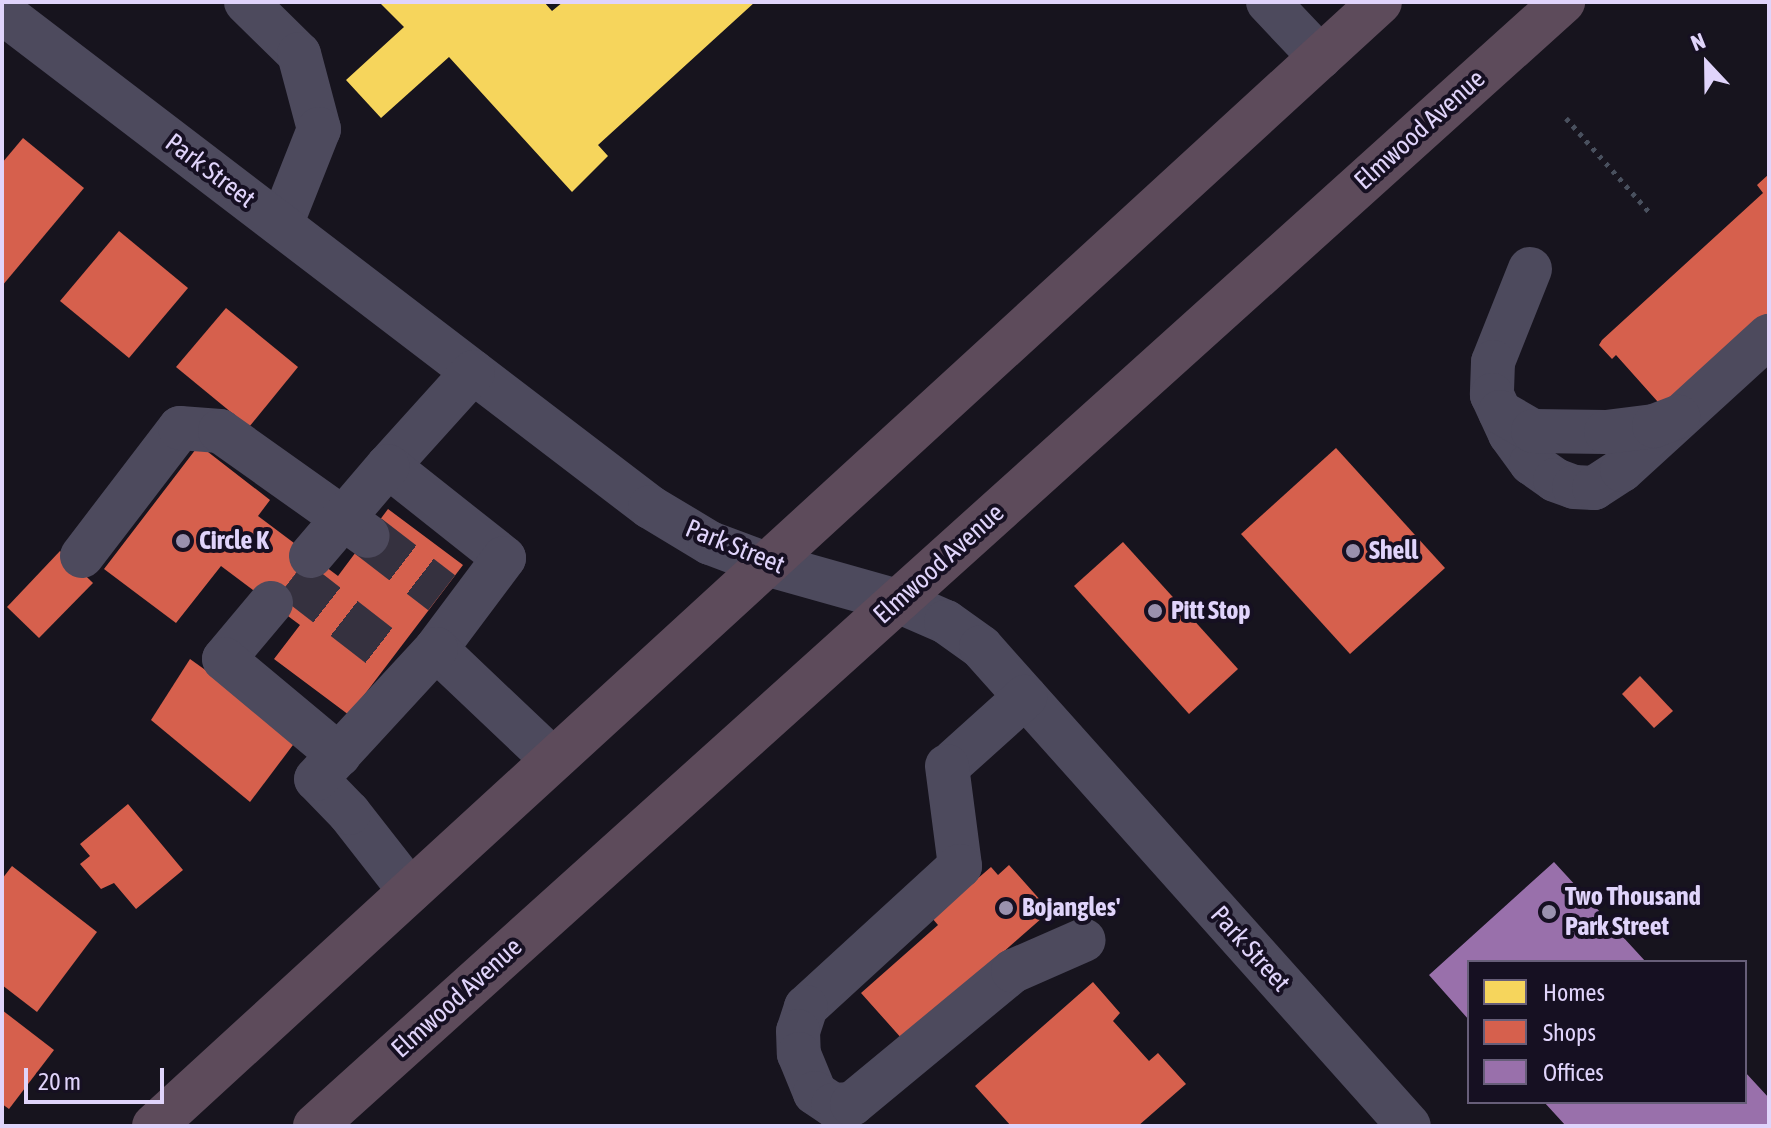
<!DOCTYPE html>
<html>
<head>
<meta charset="utf-8">
<style>
	body { margin:0 }
	#map { position:relative; width:1771px; height:1128px; overflow:hidden; background:#17141e; font-family:"Asap Condensed",sans-serif }
	div>[style] { position:absolute }
	.homes>* { inset:0; background:#f6d55c }
	.shops>* { inset:0; background:#d6604d }
	.offices>* { inset:0; background:#9970ab }
	.minor-tunnel>* { height:44px; margin-top:-22px; transform-origin:0; background:repeating-linear-gradient(90deg,#35313f 0 44px,transparent 0 66px) }
	.path>* { height:5px; margin-top:-2.5px; transform-origin:0; background:repeating-linear-gradient(90deg,#49505e 0 4px,transparent 0 10px) }
	.minor>* { height:44px; margin:-22px; padding:0 22px; transform-origin:22px; border-radius:22px; background:#4d4a5d }
	.highway>* { height:44px; margin:-22px; padding:0 22px; transform-origin:22px; border-radius:22px; background:#5d4b5b }
	.dots>* { width:22px; height:22px; translate:-50% -50%; box-sizing:border-box; border:4px solid #161022; border-radius:50% }
	span { translate:-50% -50%; white-space:nowrap; text-align:center; line-height:1.15; -webkit-text-stroke:8px #161022; paint-order:stroke }
	.street-label { font-size:26px; color:#e0d4fb }
	.poi-label { font-size:26px; color:#e0d4fb; font-weight:700 }
	.left { translate:0 -50%; text-align:left }
	.frame { position:absolute; inset:0; border:4px solid #e0d4fb; pointer-events:none }
	.legend { position:absolute; left:1467px; top:960px; width:280px; height:144px; box-sizing:border-box; background:#161022; border:2px solid #675e79; margin:0; padding:10px 14px; list-style:none; font-size:24px; color:#e0d4fb }
	.legend li { display:flex; align-items:center; gap:16px; height:40px }
	.legend b { width:40px; border:2px solid #675e79 }
	.north { position:absolute; left:1667px; top:24px; width:80px; height:80px; -webkit-text-stroke:6px #161022; paint-order:stroke; rotate:338deg; font-size:22px; font-weight:700; line-height:32px; text-align:center; color:#e0d4fb }
	.north::after { content:''; display:block; margin:auto; width:28px; height:36px; background:#e0d4fb; clip-path:polygon(50% 0,100% 100%,50% 72%,0 100%) }
	.scale { position:absolute; left:24px; top:1068px; width:140px; height:36px; box-sizing:border-box; border:4px solid #e0d4fb; border-top:0; padding-left:10px; font-size:24px; line-height:28px; white-space:nowrap; color:#e0d4fb; -webkit-text-stroke:6px #161022; paint-order:stroke }
</style>
</head>
<body>
<div id="map">
	<div class="homes">
		<i style="clip-path:polygon(379px 2px,544px 2px,552px 11px,563px 2px,755px 2px,598px 145px,608px 156px,572px 192px,449px 57px,381px 118px,346px 80px,404px 27px)"></i>
	</div>
	<div class="shops">
		<i style="clip-path:polygon(23px 138px,84px 188px,2px 286px,2px 163px)"></i>
		<i style="clip-path:polygon(1769px 174px,1769px 318px,1666px 411px,1616px 355px,1612px 359px,1599px 345px,1602px 340px,1763px 193px,1757px 185px)"></i>
		<i style="clip-path:polygon(119px 231px,188px 288px,129px 358px,60px 301px)"></i>
		<i style="clip-path:polygon(226px 308px,298px 367px,249px 427px,176px 367px)"></i>
		<i style="clip-path:polygon(199px 445px,270px 500px,258px 516px,338px 576px,388px 509px,463px 565px,349px 715px,274px 659px,300px 625px,221px 566px,176px 623px,104px 569px)"></i>
		<i style="clip-path:polygon(1336px 448px,1445px 568px,1350px 654px,1241px 534px)"></i>
		<i style="clip-path:polygon(1123px 542px,1238px 669px,1189px 714px,1074px 586px)"></i>
		<i style="clip-path:polygon(60px 551px,93px 583px,39px 638px,7px 607px)"></i>
		<i style="clip-path:polygon(190px 659px,299px 737px,250px 802px,151px 720px)"></i>
		<i style="clip-path:polygon(1640px 676px,1673px 711px,1654px 728px,1622px 694px)"></i>
		<i style="clip-path:polygon(128px 804px,183px 870px,136px 909px,114px 883px,101px 889px,80px 864px,90px 856px,80px 844px)"></i>
		<i style="clip-path:polygon(1009px 865px,1050px 911px,903px 1040px,861px 993px,938px 925px,932px 918px,991px 867px,998px 875px)"></i>
		<i style="clip-path:polygon(12px 866px,97px 932px,37px 1012px,2px 985px,2px 879px)"></i>
		<i style="clip-path:polygon(1093px 982px,1120px 1013px,1113px 1021px,1149px 1061px,1158px 1053px,1186px 1084px,1138px 1126px,1011px 1126px,975px 1086px)"></i>
		<i style="clip-path:polygon(2px 1010px,54px 1050px,9px 1109px,2px 1104px)"></i>
	</div>
	<div class="offices">
		<i style="clip-path:polygon(1554px 862px,1646px 962px,1469px 962px,1469px 1020px,1429px 975px)"></i>
		<i style="clip-path:polygon(1745px 1072px,1769px 1098px,1769px 1126px,1566px 1126px,1544px 1102px,1745px 1102px)"></i>
	</div>
	<div class="minor-tunnel">
		<i style="left:368px;top:536px;width:93px;rotate:37.6deg"></i>
		<i style="left:292px;top:578px;width:129px;rotate:37.8deg"></i>
	</div>
	<div class="path">
		<i style="left:1566px;top:118px;width:128px;rotate:48.5deg"></i>
	</div>
	<div class="minor">
		<i style="left:246px;top:2px;width:74px;rotate:44.5deg"></i>
		<i style="left:299px;top:54px;width:78px;rotate:75.1deg"></i>
		<i style="left:319px;top:129px;width:103px;rotate:111.6deg"></i>
		<i style="left:1268px;top:2px;width:76px;rotate:46.6deg"></i>
		<i style="left:2px;top:12px;width:815px;rotate:37.38deg"></i>
		<i style="left:650px;top:507px;width:70px;rotate:31deg"></i>
		<i style="left:710px;top:543px;width:60px;rotate:20.6deg"></i>
		<i style="left:766px;top:564px;width:137px;rotate:15.7deg"></i>
		<i style="left:898px;top:601px;width:52px;rotate:23.6deg"></i>
		<i style="left:946px;top:622px;width:43px;rotate:35.5deg"></i>
		<i style="left:981px;top:647px;width:642px;rotate:48.22deg"></i>
		<i style="left:1530px;top:269px;width:100px;rotate:111.7deg"></i>
		<i style="left:1493px;top:362px;width:33px;rotate:92deg"></i>
		<i style="left:1492px;top:395px;width:43px;rotate:65.2deg"></i>
		<i style="left:1510px;top:434px;width:36px;rotate:54deg"></i>
		<i style="left:1531px;top:463px;width:29px;rotate:35deg"></i>
		<i style="left:1555px;top:480px;width:20px;rotate:20deg"></i>
		<i style="left:1574px;top:487px;width:20px;rotate:3deg"></i>
		<i style="left:1594px;top:488px;width:33px;rotate:-33deg"></i>
		<i style="left:1622px;top:470px;width:199px;rotate:-42.4deg"></i>
		<i style="left:473px;top:372px;width:127px;rotate:132.1deg"></i>
		<i style="left:388px;top:466px;width:148px;rotate:38.4deg"></i>
		<i style="left:504px;top:558px;width:114px;rotate:126.8deg"></i>
		<i style="left:436px;top:649px;width:161px;rotate:43.5deg"></i>
		<i style="left:1500px;top:412px;width:38px;rotate:30deg"></i>
		<i style="left:1533px;top:431px;width:73px;rotate:0.8deg"></i>
		<i style="left:1606px;top:432px;width:48px;rotate:-7.1deg"></i>
		<i style="left:1654px;top:426px;width:26px;rotate:-21deg"></i>
		<i style="left:82px;top:556px;width:161px;rotate:-52.6deg"></i>
		<i style="left:180px;top:428px;width:40px;rotate:4.3deg"></i>
		<i style="left:220px;top:431px;width:181px;rotate:35.4deg"></i>
		<i style="left:311px;top:556px;width:118px;rotate:-49.5deg"></i>
		<i style="left:271px;top:603px;width:73px;rotate:130deg"></i>
		<i style="left:224px;top:659px;width:150px;rotate:39.9deg"></i>
		<i style="left:954px;top:761px;width:96px;rotate:-42deg"></i>
		<i style="left:947px;top:766px;width:101px;rotate:82.6deg"></i>
		<i style="left:960px;top:866px;width:209px;rotate:137.5deg"></i>
		<i style="left:806px;top:1007px;width:25px;rotate:108deg"></i>
		<i style="left:798px;top:1031px;width:23px;rotate:88deg"></i>
		<i style="left:799px;top:1054px;width:42px;rotate:67.7deg"></i>
		<i style="left:815px;top:1093px;width:22px;rotate:34deg"></i>
		<i style="left:833px;top:1105px;width:19px;rotate:-3deg"></i>
		<i style="left:852px;top:1104px;width:209px;rotate:-39.6deg"></i>
		<i style="left:1013px;top:971px;width:77px;rotate:-23.6deg"></i>
		<i style="left:410px;top:891px;width:99px;rotate:-128deg"></i>
		<i style="left:349px;top:813px;width:47px;rotate:-134.1deg"></i>
		<i style="left:316px;top:779px;width:177px;rotate:-47.3deg"></i>
	</div>
	<div class="highway">
		<i style="left:154px;top:1126px;width:1663px;rotate:-42.51deg"></i>
		<i style="left:315px;top:1126px;width:1680px;rotate:-42.01deg"></i>
	</div>
	<div class="dots">
		<i style="left:183px;top:541px;background:#9a91ae"></i>
		<i style="left:1353px;top:551px;background:#9a91ae"></i>
		<i style="left:1155px;top:611px;background:#9a91ae"></i>
		<i style="left:1006px;top:908px;background:#9a91ae"></i>
		<i style="left:1549px;top:912px;background:#9a91ae"></i>
	</div>
	<div class="street-label">
		<span style="left:1420px;top:130px;rotate:-42deg">Elmwood Avenue</span>
		<span style="left:210px;top:171px;rotate:37deg">Park Street</span>
		<span style="left:735px;top:547px;rotate:22deg">Park Street</span>
		<span style="left:939px;top:564px;rotate:-42deg">Elmwood Avenue</span>
		<span style="left:1250px;top:949px;rotate:48deg">Park Street</span>
		<span style="left:457px;top:998px;rotate:-42deg">Elmwood Avenue</span>
	</div>
	<div class="poi-label">
		<span class="left" style="left:199px;top:541px">Circle K</span>
		<span class="left" style="left:1369px;top:551px">Shell</span>
		<span class="left" style="left:1171px;top:611px">Pitt Stop</span>
		<span class="left" style="left:1565px;top:912px">Two Thousand<br>Park Street</span>
		<span class="left" style="left:1022px;top:908px">Bojangles'</span>
	</div>
	<div class="frame"></div>
	<ul class="legend">
	<li><b style="height:22px;background:#f6d55c"></b>Homes</li>
	<li><b style="height:22px;background:#d6604d"></b>Shops</li>
	<li><b style="height:22px;background:#9970ab"></b>Offices</li>
	</ul>
	<div class="north">N</div>
	<div class="scale">20 m</div>
</div>
</body>
</html>
